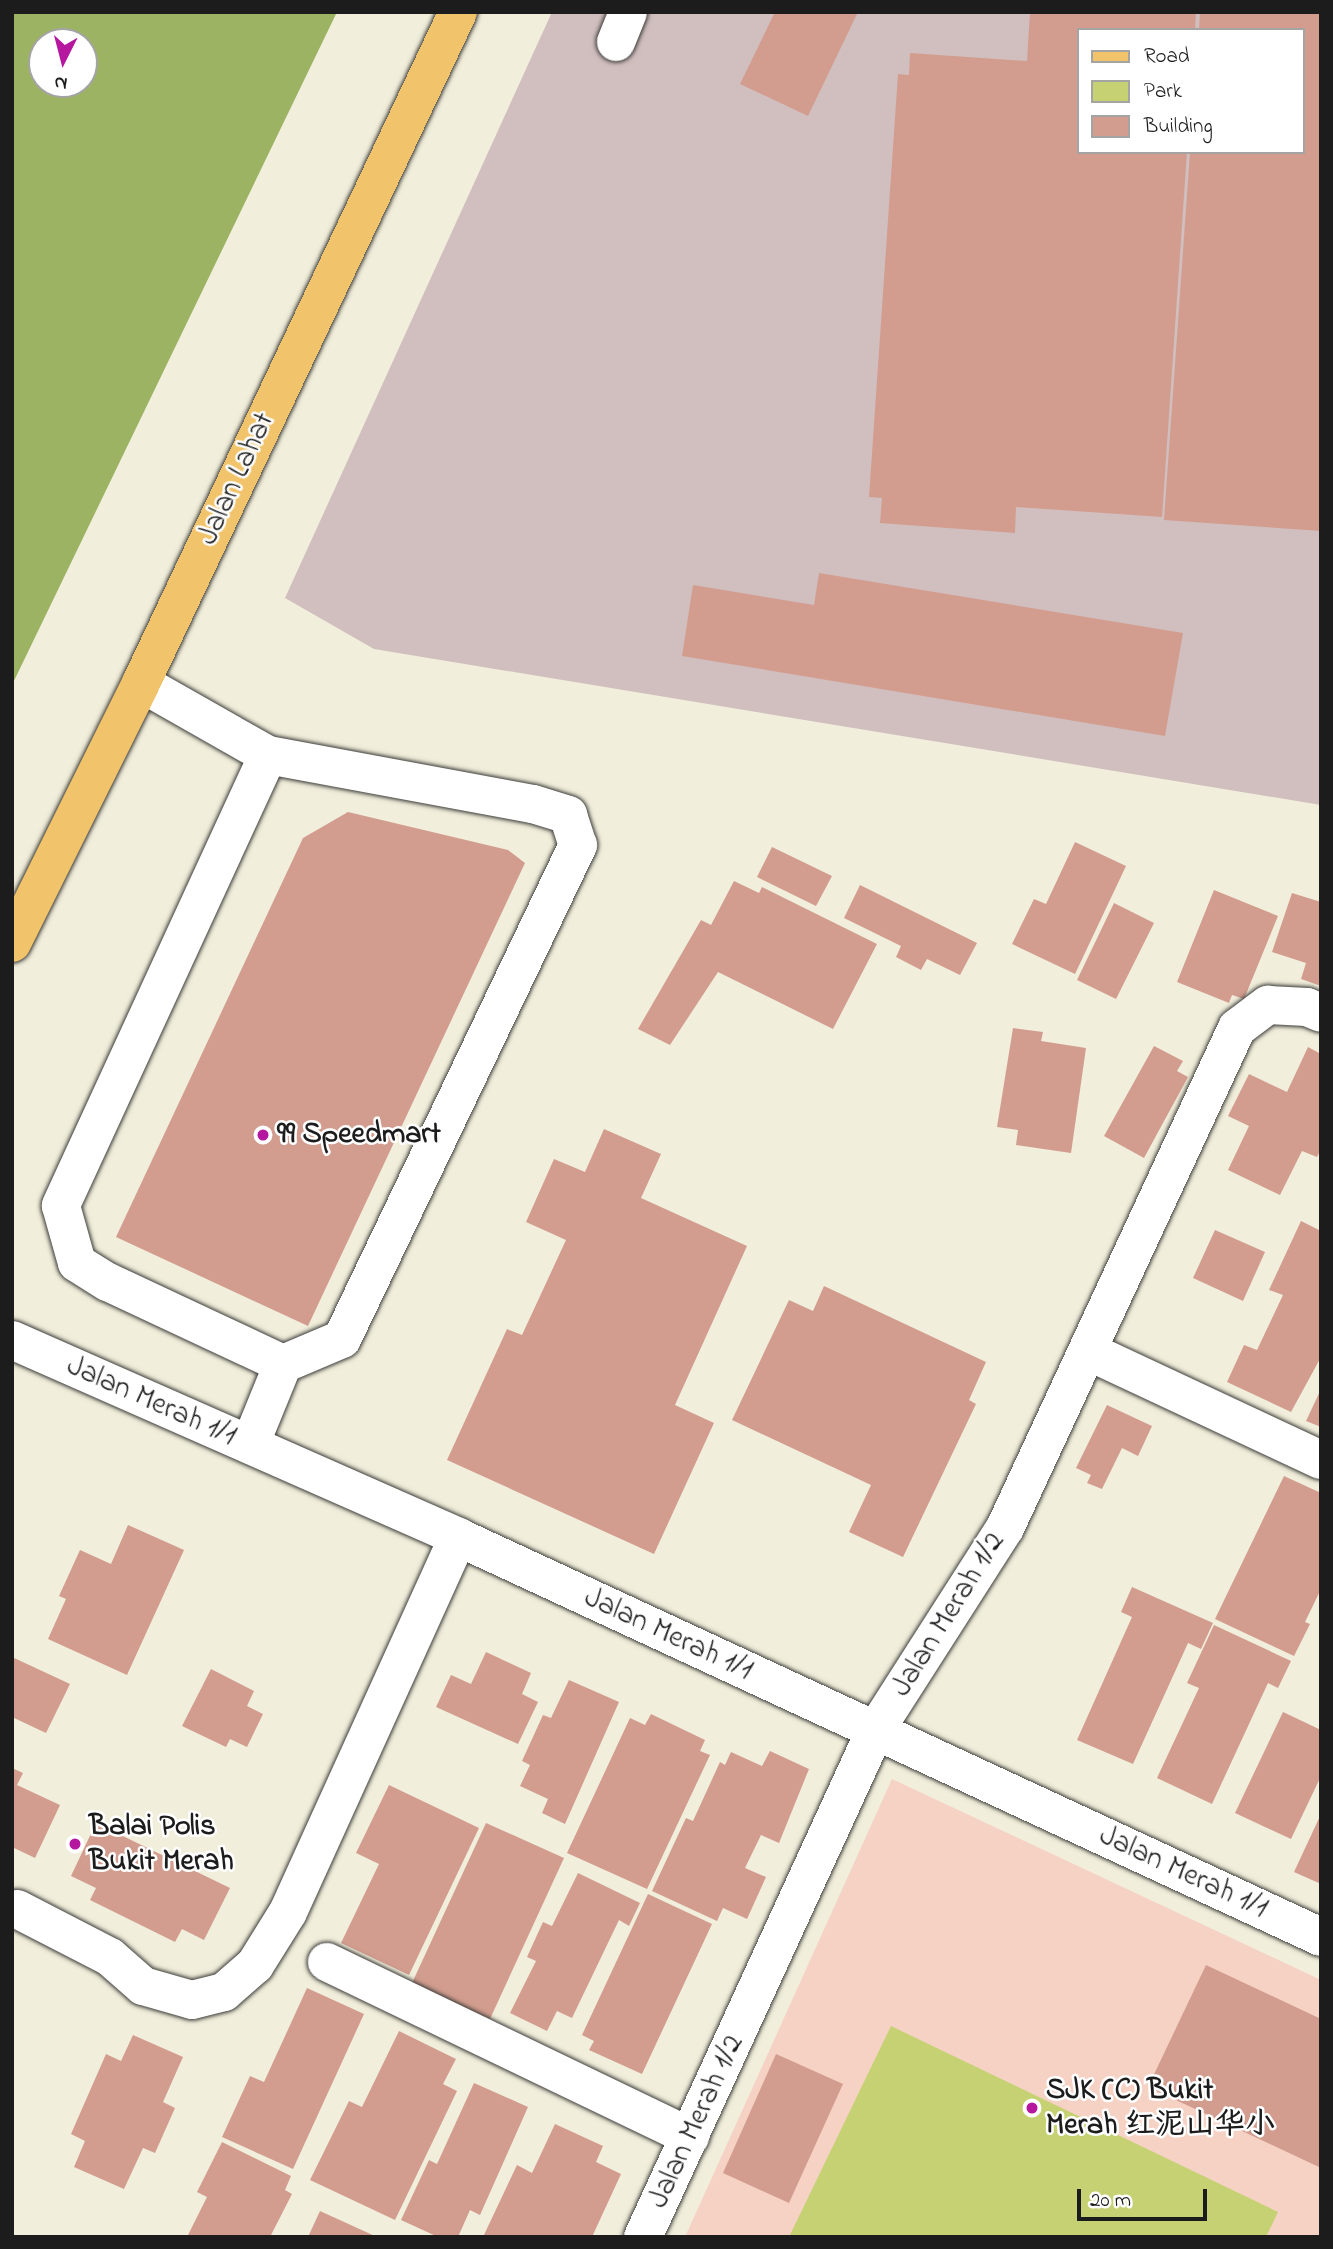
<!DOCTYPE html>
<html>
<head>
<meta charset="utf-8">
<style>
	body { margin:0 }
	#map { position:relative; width:1333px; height:2249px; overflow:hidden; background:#f1eedb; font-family:"Indie Flower","LXGW WenKai TC",sans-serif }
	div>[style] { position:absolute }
	.built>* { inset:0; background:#f6d2c5 }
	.industrial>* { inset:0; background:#d1bfbf }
	.green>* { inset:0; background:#c5d172 }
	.forest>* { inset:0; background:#9cb364 }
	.building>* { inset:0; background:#d29d8f }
	.roads { filter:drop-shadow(0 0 2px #3c3c39) drop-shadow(0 0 2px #3c3c39) }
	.minor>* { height:38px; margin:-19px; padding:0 19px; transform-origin:19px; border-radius:19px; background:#fff }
	.major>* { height:38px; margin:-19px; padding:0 19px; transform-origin:19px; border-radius:19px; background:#f1c36a }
	.dots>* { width:19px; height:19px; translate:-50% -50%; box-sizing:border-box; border:4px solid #fff; border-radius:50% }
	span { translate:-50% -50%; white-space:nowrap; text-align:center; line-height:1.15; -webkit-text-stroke:5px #fff; paint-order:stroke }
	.street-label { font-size:30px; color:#1c1c1c }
	.poi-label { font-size:30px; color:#1c1c1c; font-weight:700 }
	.left { translate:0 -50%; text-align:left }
	.frame { position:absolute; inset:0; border:14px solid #1c1c1c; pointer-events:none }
	.legend { position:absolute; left:1077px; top:28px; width:228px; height:126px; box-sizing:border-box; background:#fff; border:2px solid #a4a4a4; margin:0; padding:9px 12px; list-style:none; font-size:21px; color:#1c1c1c }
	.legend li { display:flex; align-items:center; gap:14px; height:35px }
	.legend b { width:35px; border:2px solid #a4a4a4 }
	.north { position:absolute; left:28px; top:28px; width:70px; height:70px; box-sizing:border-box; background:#fff; border:2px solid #a4a4a4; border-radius:50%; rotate:186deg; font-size:19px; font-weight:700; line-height:28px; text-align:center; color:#1c1c1c }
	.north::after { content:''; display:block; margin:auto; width:24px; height:32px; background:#b5179e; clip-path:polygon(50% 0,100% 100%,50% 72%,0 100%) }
	.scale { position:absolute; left:1077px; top:2189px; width:130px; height:32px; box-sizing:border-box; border:4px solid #1c1c1c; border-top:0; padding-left:9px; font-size:21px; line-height:24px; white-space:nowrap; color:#1c1c1c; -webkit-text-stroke:5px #fff; paint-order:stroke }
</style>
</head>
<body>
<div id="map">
	<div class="built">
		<i style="clip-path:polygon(892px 1779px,1321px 1980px,1321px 2237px,685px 2237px)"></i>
	</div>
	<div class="industrial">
		<i style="clip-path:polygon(evenodd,552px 12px,1321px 12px,1321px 805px,374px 649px,285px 598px,552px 12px,1079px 30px,1303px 30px,1303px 152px,1079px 152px,1079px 30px)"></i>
	</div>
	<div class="green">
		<i style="clip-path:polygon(891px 2026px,1278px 2212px,1266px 2237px,789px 2237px)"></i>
	</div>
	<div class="forest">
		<i style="clip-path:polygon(evenodd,12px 12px,337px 12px,12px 685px,12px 12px,42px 42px,84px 42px,84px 84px,42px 84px,42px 42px)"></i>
	</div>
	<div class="building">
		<i style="clip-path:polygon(775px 12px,858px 12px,808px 116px,740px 84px)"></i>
		<i style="clip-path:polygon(1030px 12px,1196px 12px,1195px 30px,1079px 30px,1079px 152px,1187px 152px,1162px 517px,1016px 507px,1015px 533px,880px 523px,882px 498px,869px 497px,898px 74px,909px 75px,910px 53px,1027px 61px)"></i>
		<i style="clip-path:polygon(1200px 12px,1321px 12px,1321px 531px,1164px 520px,1190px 152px,1303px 152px,1303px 30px,1199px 30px)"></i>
		<i style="clip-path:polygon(819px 573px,1183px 633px,1165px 736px,682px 656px,693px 585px,814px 605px)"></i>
		<i style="clip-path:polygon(348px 812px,508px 850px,525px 863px,308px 1326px,116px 1237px,303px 838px)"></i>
		<i style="clip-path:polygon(1075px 842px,1126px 866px,1075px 974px,1012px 944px,1034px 899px,1046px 904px)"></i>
		<i style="clip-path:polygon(772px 847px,832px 876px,816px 906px,757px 877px)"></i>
		<i style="clip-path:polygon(734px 881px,759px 893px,762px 887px,877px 944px,833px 1029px,718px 972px,670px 1045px,638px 1029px,701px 920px,711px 925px)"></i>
		<i style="clip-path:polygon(860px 885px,977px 943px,960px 975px,927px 959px,921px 970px,896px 957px,901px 946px,844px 918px)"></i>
		<i style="clip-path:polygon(1214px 890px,1278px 916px,1244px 999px,1232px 995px,1229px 1003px,1177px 982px)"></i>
		<i style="clip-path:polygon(1292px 893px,1321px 902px,1321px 986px,1301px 979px,1306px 963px,1272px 952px)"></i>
		<i style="clip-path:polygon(1114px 903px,1154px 923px,1116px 999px,1077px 980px)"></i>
		<i style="clip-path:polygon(1013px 1028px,1043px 1032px,1041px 1041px,1086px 1048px,1071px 1153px,1016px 1145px,1018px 1130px,997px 1127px)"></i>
		<i style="clip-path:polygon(1154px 1046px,1183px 1061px,1177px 1071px,1188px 1077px,1144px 1158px,1104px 1136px)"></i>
		<i style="clip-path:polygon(1308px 1047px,1321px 1054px,1321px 1149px,1317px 1157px,1302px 1151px,1280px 1195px,1228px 1170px,1249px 1126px,1228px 1116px,1249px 1074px,1287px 1092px)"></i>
		<i style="clip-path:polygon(604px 1129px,661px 1154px,641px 1198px,747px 1246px,675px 1405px,714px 1423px,654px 1554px,447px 1460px,507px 1329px,522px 1335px,566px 1240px,526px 1222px,554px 1159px,585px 1172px)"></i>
		<i style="clip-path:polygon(1301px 1221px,1321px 1231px,1321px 1357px,1291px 1412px,1227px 1382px,1244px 1345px,1257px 1350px,1283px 1295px,1269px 1290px)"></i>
		<i style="clip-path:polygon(1215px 1230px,1265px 1252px,1243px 1301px,1193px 1278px)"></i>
		<i style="clip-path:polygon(824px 1286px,986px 1362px,969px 1400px,976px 1404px,903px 1557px,849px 1532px,871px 1485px,732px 1420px,789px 1300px,813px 1311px)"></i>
		<i style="clip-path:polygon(1321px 1389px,1321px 1427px,1306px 1421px)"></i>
		<i style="clip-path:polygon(1107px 1405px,1152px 1426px,1138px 1456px,1122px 1448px,1102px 1489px,1087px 1483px,1091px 1475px,1076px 1468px)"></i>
		<i style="clip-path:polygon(1284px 1476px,1321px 1493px,1321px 1589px,1305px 1622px,1310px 1624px,1294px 1656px,1215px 1619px)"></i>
		<i style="clip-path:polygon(128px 1525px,184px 1550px,127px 1675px,48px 1639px,66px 1599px,59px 1596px,80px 1550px,111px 1564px)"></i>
		<i style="clip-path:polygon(1132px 1587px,1213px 1623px,1201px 1649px,1188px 1643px,1133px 1764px,1077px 1740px,1132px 1617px,1121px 1612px)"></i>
		<i style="clip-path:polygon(1214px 1625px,1291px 1661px,1278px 1688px,1268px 1683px,1212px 1804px,1157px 1778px,1199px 1688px,1187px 1683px)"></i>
		<i style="clip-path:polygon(486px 1652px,531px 1673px,522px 1694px,538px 1702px,518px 1744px,436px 1707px,451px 1675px,471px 1684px)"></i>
		<i style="clip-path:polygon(12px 1657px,70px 1684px,46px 1733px,12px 1717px)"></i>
		<i style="clip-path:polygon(211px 1669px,254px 1691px,247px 1706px,263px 1714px,247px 1747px,230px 1739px,226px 1747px,182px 1726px)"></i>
		<i style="clip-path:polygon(569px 1680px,619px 1702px,565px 1824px,542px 1813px,548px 1799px,520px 1786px,530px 1765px,522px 1761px,543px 1715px,551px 1718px)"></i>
		<i style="clip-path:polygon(1283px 1712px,1321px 1730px,1321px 1776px,1291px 1839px,1235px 1813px)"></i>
		<i style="clip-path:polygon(651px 1714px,705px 1740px,700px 1751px,710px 1755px,647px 1889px,567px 1853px,630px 1718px,645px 1725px)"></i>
		<i style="clip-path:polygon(770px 1751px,809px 1769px,779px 1843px,761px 1835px,745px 1868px,766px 1877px,747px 1919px,723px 1908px,717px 1921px,652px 1891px,686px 1818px,693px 1821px,720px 1762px,725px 1765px,731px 1752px,762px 1766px)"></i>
		<i style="clip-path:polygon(12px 1768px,23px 1773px,17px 1785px,60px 1805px,35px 1858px,12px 1847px)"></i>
		<i style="clip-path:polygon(389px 1785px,479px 1828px,409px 1975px,341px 1943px,379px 1864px,356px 1853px)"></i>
		<i style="clip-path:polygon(1321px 1814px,1321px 1884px,1294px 1872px)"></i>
		<i style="clip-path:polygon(96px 1823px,230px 1888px,204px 1940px,182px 1929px,175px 1942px,90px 1900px,96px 1888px,71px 1876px)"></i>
		<i style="clip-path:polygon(486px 1823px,564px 1858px,490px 2019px,412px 1983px)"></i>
		<i style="clip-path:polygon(578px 1873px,640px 1903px,629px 1926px,619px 1920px,572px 2018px,557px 2011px,547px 2031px,510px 2013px,536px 1961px,527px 1957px,543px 1922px,552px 1926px)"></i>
		<i style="clip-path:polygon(648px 1894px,712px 1924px,642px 2074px,589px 2050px,594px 2041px,582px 2035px)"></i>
		<i style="clip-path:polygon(1206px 1965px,1321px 2019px,1321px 2168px,1148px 2087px)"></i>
		<i style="clip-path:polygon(307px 1988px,364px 2014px,293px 2169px,222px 2137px,250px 2076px,264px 2082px)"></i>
		<i style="clip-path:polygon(399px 2031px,456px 2059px,443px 2084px,457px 2091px,395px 2220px,310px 2180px,349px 2101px,362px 2107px)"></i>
		<i style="clip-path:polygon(133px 2035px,183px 2057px,163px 2102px,175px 2108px,155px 2153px,143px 2148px,124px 2189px,74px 2167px,85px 2141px,71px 2134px,106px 2054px,121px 2061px)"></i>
		<i style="clip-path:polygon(776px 2054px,843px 2084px,789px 2203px,723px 2173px)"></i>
		<i style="clip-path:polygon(474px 2083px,528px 2107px,480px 2215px,470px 2210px,458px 2237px,438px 2237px,401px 2220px,429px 2160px,437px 2164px)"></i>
		<i style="clip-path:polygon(555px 2124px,603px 2146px,596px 2162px,621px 2174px,592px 2237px,483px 2237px,517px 2165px,532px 2173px)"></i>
		<i style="clip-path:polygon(222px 2142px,291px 2176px,285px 2190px,292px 2194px,270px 2237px,187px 2237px,207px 2197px,197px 2192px)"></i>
		<i style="clip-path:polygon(320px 2211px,377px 2237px,308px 2237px)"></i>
	</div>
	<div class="roads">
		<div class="minor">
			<i style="left:616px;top:42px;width:32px;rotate:-68deg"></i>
			<i style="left:141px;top:683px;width:146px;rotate:29.6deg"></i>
			<i style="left:268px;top:755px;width:496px;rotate:114.7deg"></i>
			<i style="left:61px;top:1206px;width:59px;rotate:74.3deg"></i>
			<i style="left:77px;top:1263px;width:36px;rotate:32deg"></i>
			<i style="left:108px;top:1282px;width:193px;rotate:25.1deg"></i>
			<i style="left:283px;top:1364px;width:87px;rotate:112.2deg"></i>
			<i style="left:268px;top:755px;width:269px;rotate:10.5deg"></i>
			<i style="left:533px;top:804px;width:37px;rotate:17deg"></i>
			<i style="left:568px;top:815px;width:32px;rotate:72deg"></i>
			<i style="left:578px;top:845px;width:547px;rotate:115.54deg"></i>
			<i style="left:342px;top:1339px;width:64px;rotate:157deg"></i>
			<i style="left:12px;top:1340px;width:488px;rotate:23.8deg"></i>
			<i style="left:458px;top:1537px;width:951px;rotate:24.87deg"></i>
			<i style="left:1088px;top:1351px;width:257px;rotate:25.1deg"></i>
			<i style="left:17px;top:1909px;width:105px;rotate:27.3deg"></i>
			<i style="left:110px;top:1957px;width:44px;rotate:41.3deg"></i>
			<i style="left:143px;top:1986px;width:51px;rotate:15.9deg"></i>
			<i style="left:192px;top:2000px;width:33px;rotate:-14deg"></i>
			<i style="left:224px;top:1992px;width:41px;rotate:-41.1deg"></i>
			<i style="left:255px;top:1965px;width:62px;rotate:-58.1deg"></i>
			<i style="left:288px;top:1912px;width:412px;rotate:-65.6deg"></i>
			<i style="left:327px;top:1962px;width:403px;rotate:25.7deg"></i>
			<i style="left:643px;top:2237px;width:557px;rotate:-65.37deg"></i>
			<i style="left:875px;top:1731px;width:241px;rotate:-57.4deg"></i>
			<i style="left:1005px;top:1528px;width:551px;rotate:-65.11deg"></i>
			<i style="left:1237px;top:1028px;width:39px;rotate:-37deg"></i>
			<i style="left:1268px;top:1005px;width:39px;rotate:3deg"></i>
			<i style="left:1307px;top:1007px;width:15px;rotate:23deg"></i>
		</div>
		<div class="major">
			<i style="left:12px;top:943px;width:290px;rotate:-63.6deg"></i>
			<i style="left:141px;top:683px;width:742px;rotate:-64.71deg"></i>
		</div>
	</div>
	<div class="dots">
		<i style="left:263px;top:1135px;background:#b5179e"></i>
		<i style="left:75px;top:1844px;background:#b5179e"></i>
		<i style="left:1032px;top:2108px;background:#b5179e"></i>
	</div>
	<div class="street-label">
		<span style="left:237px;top:479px;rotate:-65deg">Jalan Lahat</span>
		<span style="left:151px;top:1402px;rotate:24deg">Jalan Merah 1/1</span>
		<span style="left:949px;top:1615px;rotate:-58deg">Jalan Merah 1/2</span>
		<span style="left:668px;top:1635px;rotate:25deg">Jalan Merah 1/1</span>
		<span style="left:1183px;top:1873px;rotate:25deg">Jalan Merah 1/1</span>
		<span style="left:697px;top:2122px;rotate:-65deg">Jalan Merah 1/2</span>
	</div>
	<div class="poi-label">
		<span class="left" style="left:277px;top:1135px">99 Speedmart</span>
		<span class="left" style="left:89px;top:1844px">Balai Polis<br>Bukit Merah</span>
		<span class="left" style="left:1046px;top:2108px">SJK (C) Bukit<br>Merah 红泥山华小</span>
	</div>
	<div class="frame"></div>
	<ul class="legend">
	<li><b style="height:9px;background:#f1c36a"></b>Road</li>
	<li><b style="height:19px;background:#c5d172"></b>Park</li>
	<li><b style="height:19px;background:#d29d8f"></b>Building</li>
	</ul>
	<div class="north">N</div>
	<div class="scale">20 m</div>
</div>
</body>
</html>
